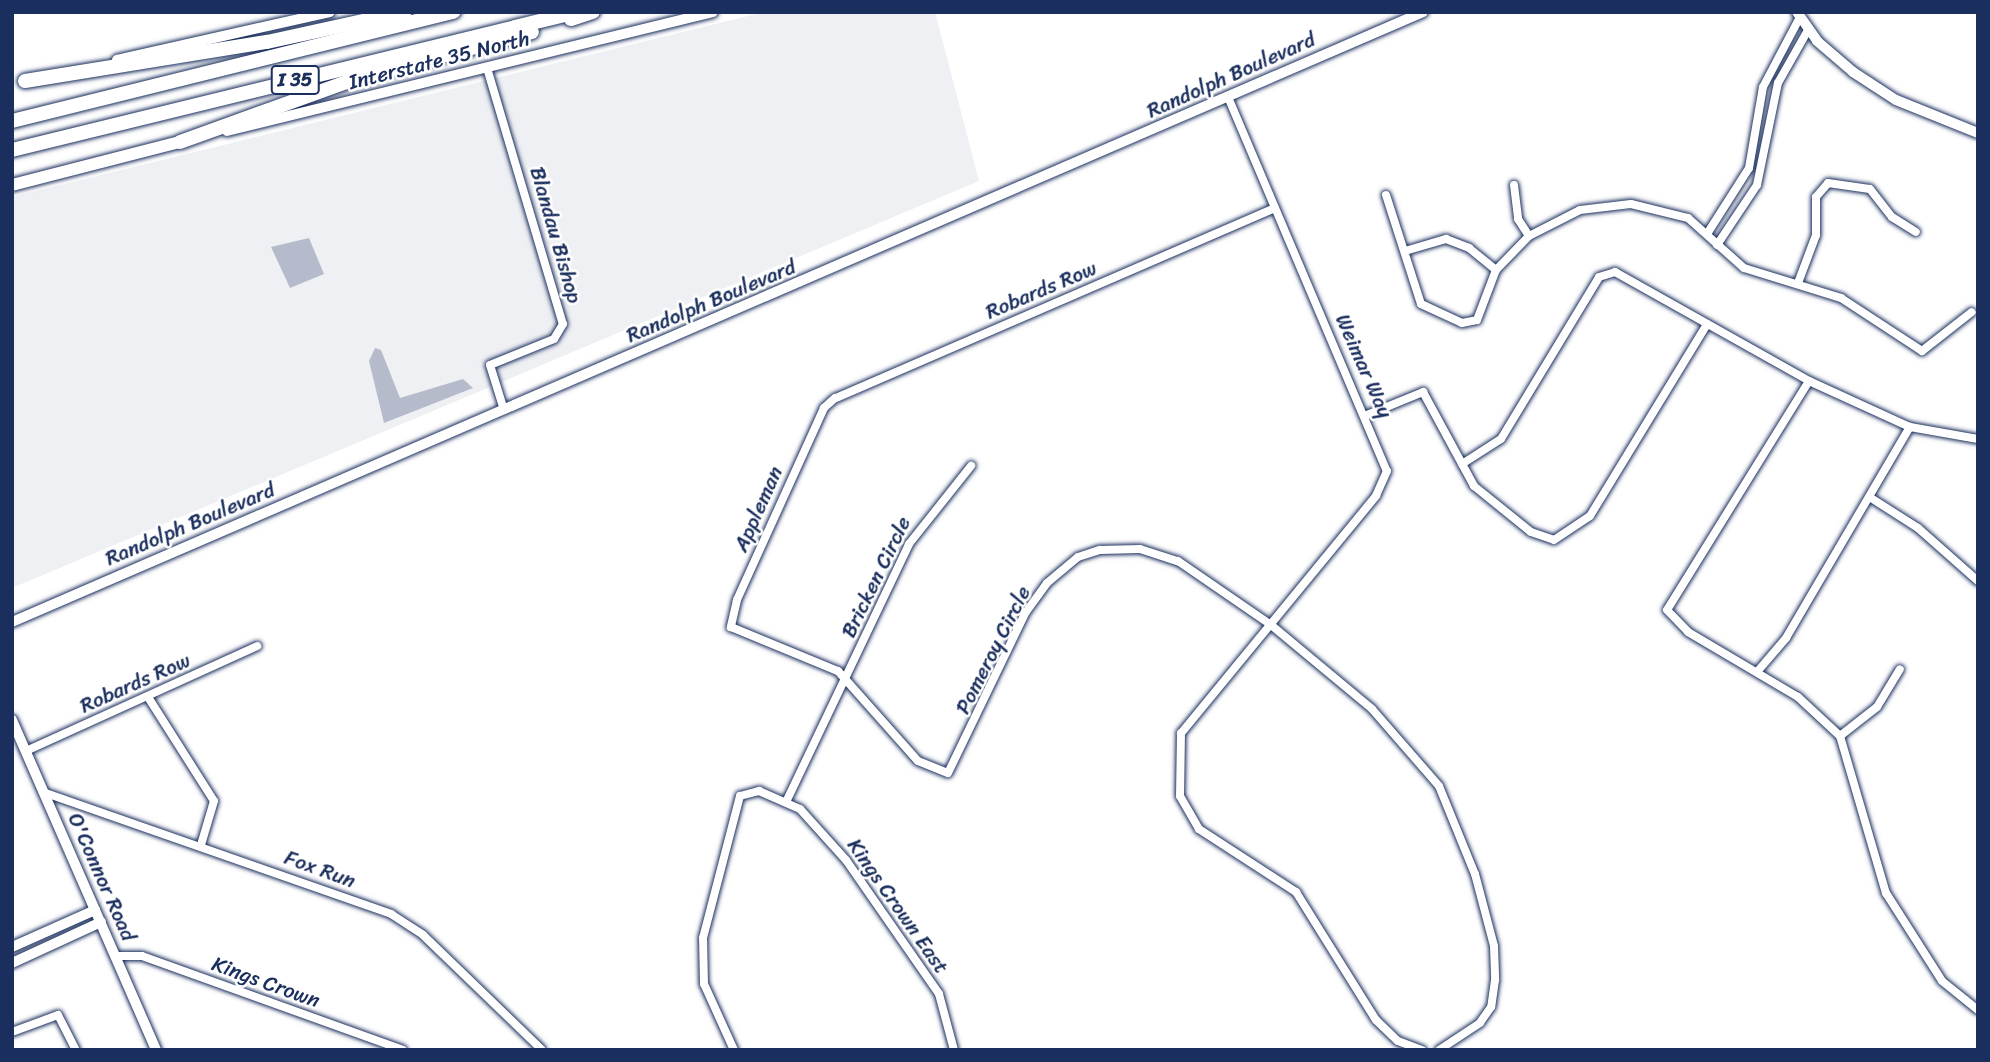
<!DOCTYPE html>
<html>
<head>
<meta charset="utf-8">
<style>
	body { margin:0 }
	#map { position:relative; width:1990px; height:1062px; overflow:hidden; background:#fff; font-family:Sriracha,sans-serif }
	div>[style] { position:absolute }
	.built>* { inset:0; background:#eff0f4 }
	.water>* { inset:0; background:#b5bbca }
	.roads { filter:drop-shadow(0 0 2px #1b2f5e) drop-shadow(0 0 2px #1b2f5e) }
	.street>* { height:8px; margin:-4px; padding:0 4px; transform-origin:4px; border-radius:4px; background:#fff }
	.secondary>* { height:10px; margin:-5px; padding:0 5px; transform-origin:5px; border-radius:5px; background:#fff }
	.primary>* { height:12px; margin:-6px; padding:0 6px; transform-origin:6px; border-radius:6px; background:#fff }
	.highway>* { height:14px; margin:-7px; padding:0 7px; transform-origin:7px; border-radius:7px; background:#fff }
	span { translate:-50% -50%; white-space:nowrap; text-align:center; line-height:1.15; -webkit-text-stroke:5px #fff; paint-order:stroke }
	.shield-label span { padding:2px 5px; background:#fff; border:2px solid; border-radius:5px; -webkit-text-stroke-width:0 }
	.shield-label { font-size:19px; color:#1b2f5e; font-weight:700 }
	.street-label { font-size:21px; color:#1b2f5e }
	.frame { position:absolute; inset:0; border:14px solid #1b2f5e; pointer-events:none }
</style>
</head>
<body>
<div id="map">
	<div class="built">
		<i style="clip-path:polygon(764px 12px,935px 12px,979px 181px,12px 588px,12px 197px)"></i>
	</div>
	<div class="water">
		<i style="clip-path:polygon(309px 238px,324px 274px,290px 288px,271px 247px)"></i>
		<i style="clip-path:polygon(375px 348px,381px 350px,400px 398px,463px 379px,473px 388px,384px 423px,369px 361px)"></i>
	</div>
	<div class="roads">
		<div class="street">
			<i style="left:487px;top:68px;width:267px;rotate:73.5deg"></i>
			<i style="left:563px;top:324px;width:17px;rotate:121deg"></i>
			<i style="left:554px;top:339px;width:69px;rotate:157.9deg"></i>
			<i style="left:490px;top:365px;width:47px;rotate:72.7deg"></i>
			<i style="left:1228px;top:97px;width:406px;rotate:67deg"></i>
			<i style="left:1387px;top:471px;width:27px;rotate:114deg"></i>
			<i style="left:1376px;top:496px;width:307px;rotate:129.4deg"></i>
			<i style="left:1181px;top:733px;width:63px;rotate:90.9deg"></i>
			<i style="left:1180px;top:796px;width:38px;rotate:60deg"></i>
			<i style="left:1199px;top:829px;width:116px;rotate:33deg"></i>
			<i style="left:1296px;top:892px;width:151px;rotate:58deg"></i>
			<i style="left:1376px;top:1020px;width:30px;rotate:44deg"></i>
			<i style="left:1398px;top:1041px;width:26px;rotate:21deg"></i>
			<i style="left:1514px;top:185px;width:34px;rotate:83deg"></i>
			<i style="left:1518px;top:219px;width:20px;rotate:57deg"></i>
			<i style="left:1386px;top:195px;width:114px;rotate:72.2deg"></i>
			<i style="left:1421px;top:304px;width:45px;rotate:24.9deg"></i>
			<i style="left:1462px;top:323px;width:15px;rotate:-11deg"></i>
			<i style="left:1477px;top:320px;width:53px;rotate:-69.2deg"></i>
			<i style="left:1496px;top:270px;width:47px;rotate:-45.9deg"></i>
			<i style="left:1529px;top:236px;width:57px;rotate:-27deg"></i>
			<i style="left:1580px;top:210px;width:51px;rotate:-6.7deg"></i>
			<i style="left:1631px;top:204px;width:59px;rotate:13.8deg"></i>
			<i style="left:1688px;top:218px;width:75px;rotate:41.8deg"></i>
			<i style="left:1744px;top:268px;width:102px;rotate:17.2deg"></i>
			<i style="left:1841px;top:298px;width:97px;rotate:33.2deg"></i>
			<i style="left:1922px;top:351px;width:63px;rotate:-38deg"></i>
			<i style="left:1275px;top:208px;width:479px;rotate:156.6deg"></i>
			<i style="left:835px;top:398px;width:15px;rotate:138deg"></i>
			<i style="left:824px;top:408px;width:211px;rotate:114.4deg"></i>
			<i style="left:737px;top:600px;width:28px;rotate:103deg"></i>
			<i style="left:731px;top:627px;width:116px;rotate:22.4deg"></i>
			<i style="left:838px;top:671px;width:120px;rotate:48.4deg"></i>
			<i style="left:918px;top:761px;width:32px;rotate:22deg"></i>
			<i style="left:948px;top:773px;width:179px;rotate:-64.2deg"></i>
			<i style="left:1026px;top:612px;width:36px;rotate:-54deg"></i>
			<i style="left:1047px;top:583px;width:40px;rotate:-40deg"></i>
			<i style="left:1078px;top:557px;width:23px;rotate:-18deg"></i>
			<i style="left:1100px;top:550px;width:40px;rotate:-1.4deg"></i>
			<i style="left:1140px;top:549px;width:40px;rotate:18deg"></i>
			<i style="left:1178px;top:561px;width:113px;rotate:34.5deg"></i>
			<i style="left:1271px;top:625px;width:131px;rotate:39.7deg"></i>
			<i style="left:1372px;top:709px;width:102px;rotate:49deg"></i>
			<i style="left:1439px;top:786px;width:95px;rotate:67.8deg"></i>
			<i style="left:1475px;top:874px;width:74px;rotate:75.2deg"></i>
			<i style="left:1494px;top:946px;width:34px;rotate:88deg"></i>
			<i style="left:1495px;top:980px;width:27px;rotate:98deg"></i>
			<i style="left:1491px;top:1007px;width:19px;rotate:125deg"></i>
			<i style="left:1480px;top:1023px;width:49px;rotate:146.6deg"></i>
			<i style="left:1707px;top:234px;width:78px;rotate:-57.5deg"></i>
			<i style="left:1749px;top:168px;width:82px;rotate:-80.2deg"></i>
			<i style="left:1763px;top:87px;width:79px;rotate:-62.1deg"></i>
			<i style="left:1717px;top:245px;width:72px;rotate:-56.3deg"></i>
			<i style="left:1757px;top:185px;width:104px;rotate:-78.4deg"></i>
			<i style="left:1778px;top:83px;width:61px;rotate:-60.5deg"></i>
			<i style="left:1405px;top:251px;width:43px;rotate:-16.3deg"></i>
			<i style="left:1446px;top:239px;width:25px;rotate:21deg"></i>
			<i style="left:1469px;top:248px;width:35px;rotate:39deg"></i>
			<i style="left:1798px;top:283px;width:51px;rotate:-69.4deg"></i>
			<i style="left:1816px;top:235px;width:38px;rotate:-90deg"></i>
			<i style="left:1816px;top:197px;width:18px;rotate:-49deg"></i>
			<i style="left:1828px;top:183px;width:42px;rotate:8.1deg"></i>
			<i style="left:1870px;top:189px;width:36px;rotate:52deg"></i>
			<i style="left:1892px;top:217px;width:28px;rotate:32deg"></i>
			<i style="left:1809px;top:381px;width:269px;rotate:121.8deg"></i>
			<i style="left:1667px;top:610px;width:30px;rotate:46deg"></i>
			<i style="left:1688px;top:632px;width:128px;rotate:30.6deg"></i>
			<i style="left:1798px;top:697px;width:57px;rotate:42.9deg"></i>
			<i style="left:1840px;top:736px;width:164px;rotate:73.7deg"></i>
			<i style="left:1886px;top:893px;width:104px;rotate:57.5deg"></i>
			<i style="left:1942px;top:981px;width:46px;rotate:38.9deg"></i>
			<i style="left:1367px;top:415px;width:61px;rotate:-22.3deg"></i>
			<i style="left:1423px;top:392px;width:107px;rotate:61.5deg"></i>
			<i style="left:1474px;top:486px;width:73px;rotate:38.9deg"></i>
			<i style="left:1531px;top:532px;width:24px;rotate:19deg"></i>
			<i style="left:1554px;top:540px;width:43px;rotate:-33.7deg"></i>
			<i style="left:1590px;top:516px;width:225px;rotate:-58.6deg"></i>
			<i style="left:1462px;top:464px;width:46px;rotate:-32.7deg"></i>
			<i style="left:1501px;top:439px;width:189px;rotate:-58.8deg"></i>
			<i style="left:1599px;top:277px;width:17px;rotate:-17deg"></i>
			<i style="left:1615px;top:272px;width:223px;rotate:29.3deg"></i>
			<i style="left:1809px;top:381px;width:111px;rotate:24.5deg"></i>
			<i style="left:1910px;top:427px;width:69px;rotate:10deg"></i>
			<i style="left:1871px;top:498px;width:56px;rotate:32.6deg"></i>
			<i style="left:1918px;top:528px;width:80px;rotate:41.5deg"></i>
			<i style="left:1757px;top:672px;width:45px;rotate:-49.5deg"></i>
			<i style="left:1786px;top:638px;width:245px;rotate:-59.6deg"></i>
			<i style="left:148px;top:697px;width:123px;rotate:57.6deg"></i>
			<i style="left:214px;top:801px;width:46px;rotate:106.5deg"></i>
			<i style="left:1840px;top:736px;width:47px;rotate:-38.1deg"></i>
			<i style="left:1877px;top:707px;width:44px;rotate:-58.8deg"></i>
			<i style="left:26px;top:751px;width:254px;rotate:-24.4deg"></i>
			<i style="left:43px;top:792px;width:369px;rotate:19.3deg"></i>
			<i style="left:391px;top:914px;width:38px;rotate:33deg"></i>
			<i style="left:423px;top:935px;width:165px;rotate:44deg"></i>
			<i style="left:787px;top:800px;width:284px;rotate:-64.5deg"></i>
			<i style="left:909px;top:544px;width:100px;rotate:-51.5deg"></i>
			<i style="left:115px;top:956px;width:27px"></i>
			<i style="left:142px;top:956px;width:277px;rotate:19.8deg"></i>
			<i style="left:12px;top:1032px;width:49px;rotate:-20.3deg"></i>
			<i style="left:58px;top:1015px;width:39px;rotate:63deg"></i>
			<i style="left:734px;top:1050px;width:72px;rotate:-114.4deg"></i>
			<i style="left:704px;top:984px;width:46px;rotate:-91.2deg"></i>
			<i style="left:703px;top:938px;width:147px;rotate:-75.4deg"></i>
			<i style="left:740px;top:796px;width:20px;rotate:-15deg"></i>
			<i style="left:759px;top:791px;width:45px;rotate:23.7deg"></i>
			<i style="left:800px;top:809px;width:69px;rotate:48deg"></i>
			<i style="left:846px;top:860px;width:163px;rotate:55.2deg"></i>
			<i style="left:939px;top:994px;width:58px;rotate:75deg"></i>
		</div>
		<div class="secondary">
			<i style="left:1797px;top:12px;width:35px;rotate:55deg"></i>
			<i style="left:1817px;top:41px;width:48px;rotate:40.7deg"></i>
			<i style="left:1853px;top:72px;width:51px;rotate:33.1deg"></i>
			<i style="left:1896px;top:100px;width:88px;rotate:21.9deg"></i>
			<i style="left:117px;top:60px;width:218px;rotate:-12.7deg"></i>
			<i style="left:227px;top:131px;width:500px;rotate:-13.76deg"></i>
			<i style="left:12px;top:622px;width:1537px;rotate:-23.38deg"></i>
			<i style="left:12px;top:720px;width:360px;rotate:66.4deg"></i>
			<i style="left:12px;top:947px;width:91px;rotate:-24deg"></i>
			<i style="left:12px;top:963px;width:98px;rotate:-24.7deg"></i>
		</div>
		<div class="primary">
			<i style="left:12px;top:185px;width:173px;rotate:-14.4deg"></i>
		</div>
		<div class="highway">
			<i style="left:571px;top:19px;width:23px;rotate:-18deg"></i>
			<i style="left:25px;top:81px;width:245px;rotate:-9.2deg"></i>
			<i style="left:267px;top:42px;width:141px;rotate:-12.3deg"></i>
			<i style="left:12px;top:121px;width:455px;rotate:-13.9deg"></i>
			<i style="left:180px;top:142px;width:186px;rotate:-19.8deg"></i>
			<i style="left:355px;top:79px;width:183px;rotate:-14.9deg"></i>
			<i style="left:12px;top:150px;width:582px;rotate:-13.73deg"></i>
		</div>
	</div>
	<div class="shield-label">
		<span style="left:295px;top:80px">I 35</span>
	</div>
	<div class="street-label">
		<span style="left:439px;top:60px;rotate:-14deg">Interstate 35 North</span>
		<span style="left:1231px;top:75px;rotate:-24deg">Randolph Boulevard</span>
		<span style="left:556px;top:235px;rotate:74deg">Blandau Bishop</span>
		<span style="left:1041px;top:290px;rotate:-23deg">Robards Row</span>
		<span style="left:711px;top:301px;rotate:-23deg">Randolph Boulevard</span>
		<span style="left:1364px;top:366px;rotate:66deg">Weimar Way</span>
		<span style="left:758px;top:509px;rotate:-66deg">Appleman</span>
		<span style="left:190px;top:524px;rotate:-23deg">Randolph Boulevard</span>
		<span style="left:876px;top:577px;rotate:-64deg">Bricken Circle</span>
		<span style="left:993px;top:650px;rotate:-63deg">Pomeroy Circle</span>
		<span style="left:135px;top:683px;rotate:-24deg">Robards Row</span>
		<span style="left:320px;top:869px;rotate:20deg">Fox Run</span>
		<span style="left:102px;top:877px;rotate:66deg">O'Connor Road</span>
		<span style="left:898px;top:906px;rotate:55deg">Kings Crown East</span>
		<span style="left:266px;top:982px;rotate:20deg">Kings Crown</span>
	</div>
	<div class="frame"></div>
</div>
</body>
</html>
